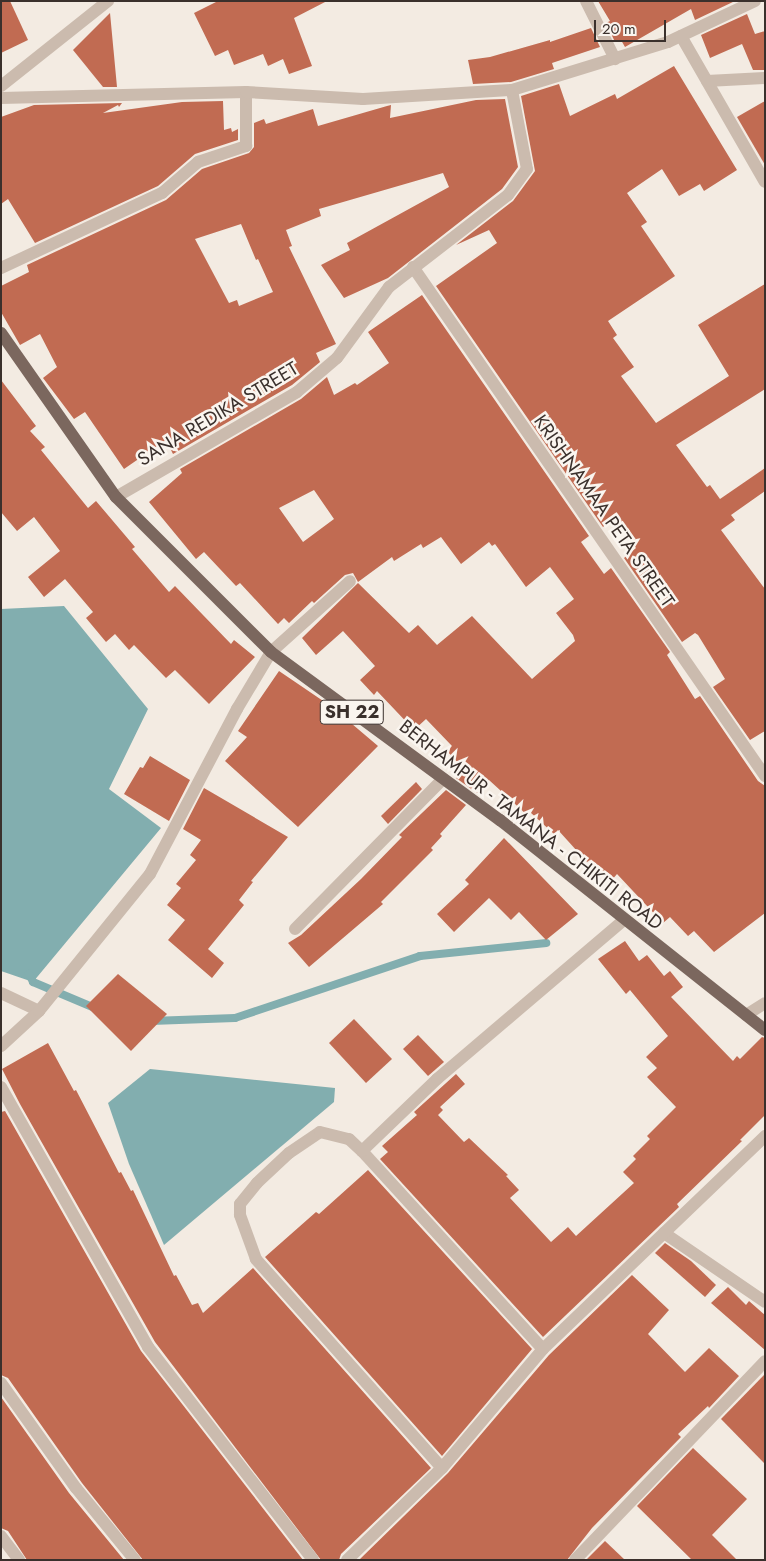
<!DOCTYPE html>
<html>
<head>
<meta charset="utf-8">
<style>
	body { margin:0 }
	#map { position:relative; width:766px; height:1561px; overflow:hidden; background:#f3ebe2; font-family:Jost,sans-serif }
	div>[style] { position:absolute }
	.water>* { inset:0; background:#82aeaf }
	.stream>* { height:8px; margin:-4px; padding:0 4px; transform-origin:4px; border-radius:4px; background:#82aeaf }
	.building>* { inset:0; background:#c16b52 }
	.minor>* { height:12px; margin:-6px; padding:0 6px; transform-origin:6px; border-radius:6px; background:#cbbbae }
	.tertiary>* { height:12px; margin:-6px; padding:0 6px; transform-origin:6px; border-radius:6px; background:#cbbbae }
	.primary>* { height:12px; margin:-6px; padding:0 6px; transform-origin:6px; border-radius:6px; background:#7b675e }
	span { translate:-50% -50%; white-space:nowrap; text-align:center; line-height:1.15; -webkit-text-stroke:5px #faf5ef; paint-order:stroke }
	.shield-label span { padding:1px 4px; background:#faf5ef; border:1px solid; border-radius:4px; -webkit-text-stroke-width:0 }
	.shield-label { font-size:18px; color:#3a302c; font-weight:700 }
	.street-label { font-size:19px; color:#3a302c }
	.frame { position:absolute; inset:0; border:2px solid #3a302c; pointer-events:none }
	.scale { position:absolute; left:594px; top:20px; width:72px; height:22px; box-sizing:border-box; border:2px solid #3a302c; border-top:0; padding-left:6px; font-size:15px; line-height:18px; white-space:nowrap; color:#3a302c; -webkit-text-stroke:4px #faf5ef; paint-order:stroke }
</style>
</head>
<body>
<div id="map">
	<div class="water">
		<i style="clip-path:polygon(64px 606px,148px 709px,109px 789px,161px 828px,33px 982px,1px 971px,1px 609px)"></i>
		<i style="clip-path:polygon(150px 1069px,335px 1088px,334px 1102px,164px 1245px,129px 1164px,108px 1103px)"></i>
	</div>
	<div class="stream">
		<i style="left:29px;top:974px;width:9px;rotate:63deg"></i>
		<i style="left:33px;top:982px;width:67px;rotate:22.8deg"></i>
		<i style="left:151px;top:1021px;width:84px;rotate:-2deg"></i>
		<i style="left:235px;top:1018px;width:195px;rotate:-18.5deg"></i>
		<i style="left:420px;top:956px;width:127px;rotate:-5.9deg"></i>
	</div>
	<div class="building">
		<i style="clip-path:polygon(1px 1px,10px 1px,28px 40px,1px 53px)"></i>
		<i style="clip-path:polygon(218px 1px,327px 1px,294px 18px,312px 66px,289px 74px,283px 59px,268px 66px,263px 54px,234px 65px,228px 50px,215px 56px,194px 13px)"></i>
		<i style="clip-path:polygon(598px 1px,735px 1px,695px 20px,691px 9px,625px 47px,621px 40px,615px 42px,606px 23px,610px 21px)"></i>
		<i style="clip-path:polygon(110px 13px,117px 87px,103px 87px,73px 50px)"></i>
		<i style="clip-path:polygon(747px 14px,755px 34px,765px 31px,765px 70px,753px 70px,742px 44px,710px 58px,701px 35px)"></i>
		<i style="clip-path:polygon(591px 28px,600px 47px,552px 63px,554px 69px,511px 82px,473px 84px,468px 60px,490px 57px,550px 40px,550px 42px)"></i>
		<i style="clip-path:polygon(674px 66px,737px 170px,704px 191px,700px 184px,679px 196px,662px 169px,627px 193px,647px 222px,641px 226px,675px 276px,608px 321px,617px 335px,613px 338px,634px 367px,621px 376px,656px 423px,729px 376px,698px 325px,765px 284px,765px 389px,676px 445px,707px 487px,710px 485px,720px 499px,765px 468px,765px 491px,731px 515px,735px 520px,721px 530px,765px 589px,765px 731px,750px 740px,713px 687px,725px 679px,698px 635px,695px 633px,682px 642px,624px 558px,636px 548px,613px 519px,603px 527px,436px 286px,497px 243px,489px 230px,456px 245px,513px 201px,535px 171px,521px 96px,559px 84px,570px 116px,615px 94px,617px 99px)"></i>
		<i style="clip-path:polygon(evenodd,505px 99px,518px 167px,502px 189px,388px 278px,344px 298px,321px 265px,350px 250px,347px 243px,449px 187px,443px 173px,319px 209px,321px 216px,286px 230px,292px 246px,289px 247px,336px 344px,316px 353px,320px 362px,292px 385px,173px 454px,166px 440px,124px 469px,85px 412px,74px 419px,43px 378px,57px 367px,40px 334px,20px 345px,1px 312px,1px 286px,29px 272px,27px 265px,166px 200px,202px 169px,249px 153px,254px 147px,254px 123px,264px 119px,266px 124px,313px 109px,318px 126px,387px 106px,391px 105px,390px 118px,476px 100px,505px 99px,241px 224px,256px 260px,258px 259px,273px 292px,239px 306px,237px 300px,229px 303px,195px 239px,241px 224px)"></i>
		<i style="clip-path:polygon(223px 101px,224px 130px,231px 128px,232px 132px,238px 129px,238px 140px,195px 154px,158px 186px,35px 243px,8px 199px,1px 204px,1px 117px,34px 105px,122px 103px,119px 107px,118px 105px,103px 113px,182px 102px)"></i>
		<i style="clip-path:polygon(765px 101px,765px 165px,737px 117px)"></i>
		<i style="clip-path:polygon(evenodd,422px 295px,589px 536px,581px 542px,604px 574px,611px 568px,670px 652px,667px 655px,695px 699px,700px 696px,758px 781px,765px 786px,765px 913px,714px 952px,694px 931px,688px 936px,670px 917px,663px 923px,617px 874px,611px 881px,590px 860px,587px 862px,558px 830px,554px 834px,530px 812px,527px 815px,489px 780px,477px 793px,456px 778px,464px 769px,447px 751px,452px 746px,426px 719px,414px 730px,377px 691px,374px 695px,360px 680px,375px 666px,343px 631px,316px 655px,302px 638px,358px 583px,409px 633px,418px 625px,437px 645px,472px 616px,532px 679px,575px 641px,573px 635px,556px 613px,574px 599px,550px 567px,526px 587px,495px 544px,492px 546px,489px 542px,461px 564px,441px 537px,423px 548px,421px 544px,394px 561px,392px 557px,358px 582px,353px 573px,345px 575px,314px 603px,312px 601px,289px 623px,284px 618px,278px 624px,240px 583px,236px 586px,204px 552px,196px 559px,149px 502px,182px 473px,180px 469px,301px 399px,327px 377px,334px 395px,355px 383px,357px 385px,389px 363px,368px 332px,422px 295px,314px 490px,334px 519px,303px 542px,279px 508px,314px 490px)"></i>
		<i style="clip-path:polygon(1px 380px,36px 426px,30px 431px,45px 447px,41px 450px,88px 508px,96px 501px,135px 547px,132px 549px,169px 592px,175px 586px,231px 644px,234px 640px,255px 657px,209px 704px,175px 670px,166px 678px,134px 645px,129px 650px,115px 634px,106px 642px,86px 618px,93px 612px,65px 579px,44px 597px,28px 577px,60px 551px,34px 517px,17px 531px,1px 512px)"></i>
		<i style="clip-path:polygon(279px 671px,332px 707px,378px 746px,298px 827px,225px 761px,247px 737px,238px 731px)"></i>
		<i style="clip-path:polygon(150px 756px,190px 780px,169px 821px,124px 794px,140px 767px,143px 768px)"></i>
		<i style="clip-path:polygon(416px 782px,422px 789px,388px 824px,381px 816px)"></i>
		<i style="clip-path:polygon(204px 788px,288px 837px,251px 881px,253px 882px,239px 900px,244px 905px,208px 949px,224px 963px,212px 978px,168px 940px,185px 920px,167px 905px,181px 888px,176px 884px,196px 860px,190px 855px,201px 840px,183px 829px)"></i>
		<i style="clip-path:polygon(446px 790px,466px 805px,440px 834px,442px 836px,431px 848px,433px 850px,381px 902px,383px 904px,309px 967px,288px 943px,301px 935px,361px 879px,402px 837px,399px 835px)"></i>
		<i style="clip-path:polygon(504px 838px,578px 914px,546px 940px,519px 912px,511px 920px,489px 898px,454px 932px,437px 914px,469px 884px,465px 880px)"></i>
		<i style="clip-path:polygon(625px 941px,639px 961px,647px 955px,664px 976px,670px 971px,683px 987px,671px 997px,733px 1061px,737px 1056px,740px 1059px,762px 1037px,765px 1038px,765px 1115px,740px 1140px,742px 1141px,677px 1204px,679px 1207px,543px 1337px,380px 1159px,388px 1152px,382px 1146px,417px 1115px,414px 1112px,456px 1074px,465px 1084px,440px 1107px,443px 1110px,438px 1115px,464px 1142px,469px 1138px,508px 1175px,506px 1176px,519px 1190px,510px 1198px,551px 1242px,568px 1227px,576px 1236px,634px 1183px,623px 1172px,636px 1159px,633px 1156px,650px 1139px,647px 1136px,676px 1107px,647px 1077px,657px 1068px,646px 1057px,668px 1036px,630px 990px,626px 994px,598px 959px)"></i>
		<i style="clip-path:polygon(118px 974px,167px 1014px,131px 1051px,86px 1006px)"></i>
		<i style="clip-path:polygon(354px 1019px,392px 1059px,366px 1083px,329px 1043px)"></i>
		<i style="clip-path:polygon(418px 1035px,444px 1062px,428px 1076px,403px 1049px)"></i>
		<i style="clip-path:polygon(48px 1043px,74px 1091px,76px 1090px,119px 1173px,121px 1172px,131px 1191px,133px 1190px,174px 1276px,176px 1275px,192px 1305px,198px 1303px,203px 1313px,253px 1268px,431px 1468px,341px 1554px,339px 1560px,321px 1560px,155px 1342px,20px 1104px,2px 1069px)"></i>
		<i style="clip-path:polygon(5px 1111px,141px 1351px,303px 1560px,143px 1560px,82px 1483px,8px 1378px,1px 1375px,1px 1112px)"></i>
		<i style="clip-path:polygon(368px 1170px,532px 1349px,442px 1456px,265px 1257px,316px 1212px,319px 1214px)"></i>
		<i style="clip-path:polygon(665px 1243px,691px 1261px,716px 1285px,705px 1297px,655px 1253px)"></i>
		<i style="clip-path:polygon(632px 1275px,669px 1310px,648px 1334px,685px 1372px,709px 1348px,739px 1376px,709px 1408px,708px 1406px,678px 1434px,681px 1437px,592px 1528px,567px 1560px,359px 1560px,448px 1473px,549px 1355px)"></i>
		<i style="clip-path:polygon(728px 1287px,746px 1305px,749px 1301px,765px 1315px,765px 1350px,711px 1303px)"></i>
		<i style="clip-path:polygon(765px 1374px,765px 1464px,721px 1419px)"></i>
		<i style="clip-path:polygon(1px 1397px,69px 1493px,124px 1560px,27px 1560px,8px 1531px,1px 1528px)"></i>
		<i style="clip-path:polygon(693px 1448px,747px 1499px,712px 1535px,737px 1560px,692px 1560px,637px 1506px)"></i>
		<i style="clip-path:polygon(605px 1541px,625px 1560px,586px 1560px)"></i>
	</div>
	<div class="minor">
		<i style="left:586px;top:1px;width:65px;rotate:63.4deg"></i>
		<i style="left:681px;top:36px;width:168px;rotate:60.1deg"></i>
		<i style="left:707px;top:81px;width:58px;rotate:-3deg"></i>
		<i style="left:1px;top:86px;width:137px;rotate:-38.5deg"></i>
		<i style="left:413px;top:267px;width:619px;rotate:55.33deg"></i>
		<i style="left:1px;top:268px;width:178px;rotate:-25deg"></i>
		<i style="left:162px;top:193px;width:48px;rotate:-40.7deg"></i>
		<i style="left:198px;top:162px;width:51px;rotate:-18.4deg"></i>
		<i style="left:246px;top:146px;width:54px;rotate:-90deg"></i>
		<i style="left:116px;top:497px;width:209px;rotate:-30.1deg"></i>
		<i style="left:297px;top:392px;width:52px;rotate:-40.4deg"></i>
		<i style="left:337px;top:358px;width:88px;rotate:-53.8deg"></i>
		<i style="left:389px;top:287px;width:150px;rotate:-37.7deg"></i>
		<i style="left:508px;top:195px;width:32px;rotate:-54deg"></i>
		<i style="left:527px;top:169px;width:80px;rotate:-100.8deg"></i>
		<i style="left:295px;top:929px;width:211px;rotate:-45.4deg"></i>
		<i style="left:1px;top:993px;width:42px;rotate:25.3deg"></i>
		<i style="left:746px;top:1015px;width:22px;rotate:-32deg"></i>
		<i style="left:1px;top:1046px;width:52px;rotate:-42.6deg"></i>
		<i style="left:39px;top:1011px;width:176px;rotate:-51deg"></i>
		<i style="left:150px;top:874px;width:187px;rotate:-62.2deg"></i>
		<i style="left:237px;top:709px;width:66px;rotate:-59.2deg"></i>
		<i style="left:271px;top:652px;width:106px;rotate:-41.9deg"></i>
		<i style="left:1px;top:1087px;width:299px;rotate:60.5deg"></i>
		<i style="left:148px;top:1347px;width:269px;rotate:52.2deg"></i>
		<i style="left:362px;top:1151px;width:268px;rotate:47.6deg"></i>
		<i style="left:664px;top:1233px;width:122px;rotate:34.3deg"></i>
		<i style="left:1px;top:1383px;width:129px;rotate:54.5deg"></i>
		<i style="left:76px;top:1488px;width:93px;rotate:50.7deg"></i>
		<i style="left:442px;top:1468px;width:280px;rotate:-131.7deg"></i>
		<i style="left:256px;top:1259px;width:47px;rotate:-110deg"></i>
		<i style="left:240px;top:1215px;width:11px;rotate:-90deg"></i>
		<i style="left:240px;top:1204px;width:27px;rotate:-51deg"></i>
		<i style="left:257px;top:1183px;width:44px;rotate:-43.2deg"></i>
		<i style="left:289px;top:1153px;width:37px;rotate:-34deg"></i>
		<i style="left:320px;top:1132px;width:30px;rotate:14deg"></i>
		<i style="left:349px;top:1139px;width:18px;rotate:43deg"></i>
		<i style="left:362px;top:1151px;width:104px;rotate:-43.8deg"></i>
		<i style="left:437px;top:1079px;width:245px;rotate:-40.4deg"></i>
		<i style="left:1px;top:1536px;width:30px;rotate:53deg"></i>
		<i style="left:347px;top:1560px;width:132px;rotate:-44.1deg"></i>
		<i style="left:442px;top:1468px;width:156px;rotate:-49.7deg"></i>
		<i style="left:543px;top:1349px;width:308px;rotate:-43.8deg"></i>
		<i style="left:575px;top:1560px;width:275px;rotate:-46.3deg"></i>
	</div>
	<div class="tertiary">
		<i style="left:1px;top:98px;width:245px;rotate:-1.4deg"></i>
		<i style="left:246px;top:92px;width:117px;rotate:3.4deg"></i>
		<i style="left:363px;top:99px;width:149px;rotate:-3.5deg"></i>
		<i style="left:512px;top:90px;width:163px;rotate:-17.1deg"></i>
		<i style="left:668px;top:42px;width:96px;rotate:-25.2deg"></i>
	</div>
	<div class="primary">
		<i style="left:1px;top:333px;width:200px;rotate:55deg"></i>
		<i style="left:116px;top:497px;width:219px;rotate:45deg"></i>
		<i style="left:271px;top:652px;width:284px;rotate:36.3deg"></i>
		<i style="left:500px;top:820px;width:338px;rotate:38.4deg"></i>
	</div>
	<div class="shield-label">
		<span style="left:352px;top:712px">SH 22</span>
	</div>
	<div class="street-label">
		<span style="left:218px;top:414px;rotate:-31deg">SANA REDIKA STREET</span>
		<span style="left:604px;top:511px;rotate:55deg">KRISHNAMAA PETA STREET</span>
		<span style="left:531px;top:825px;rotate:38deg">BERHAMPUR - TAMANA - CHIKITI ROAD</span>
	</div>
	<div class="frame"></div>
	<div class="scale">20 m</div>
</div>
</body>
</html>
